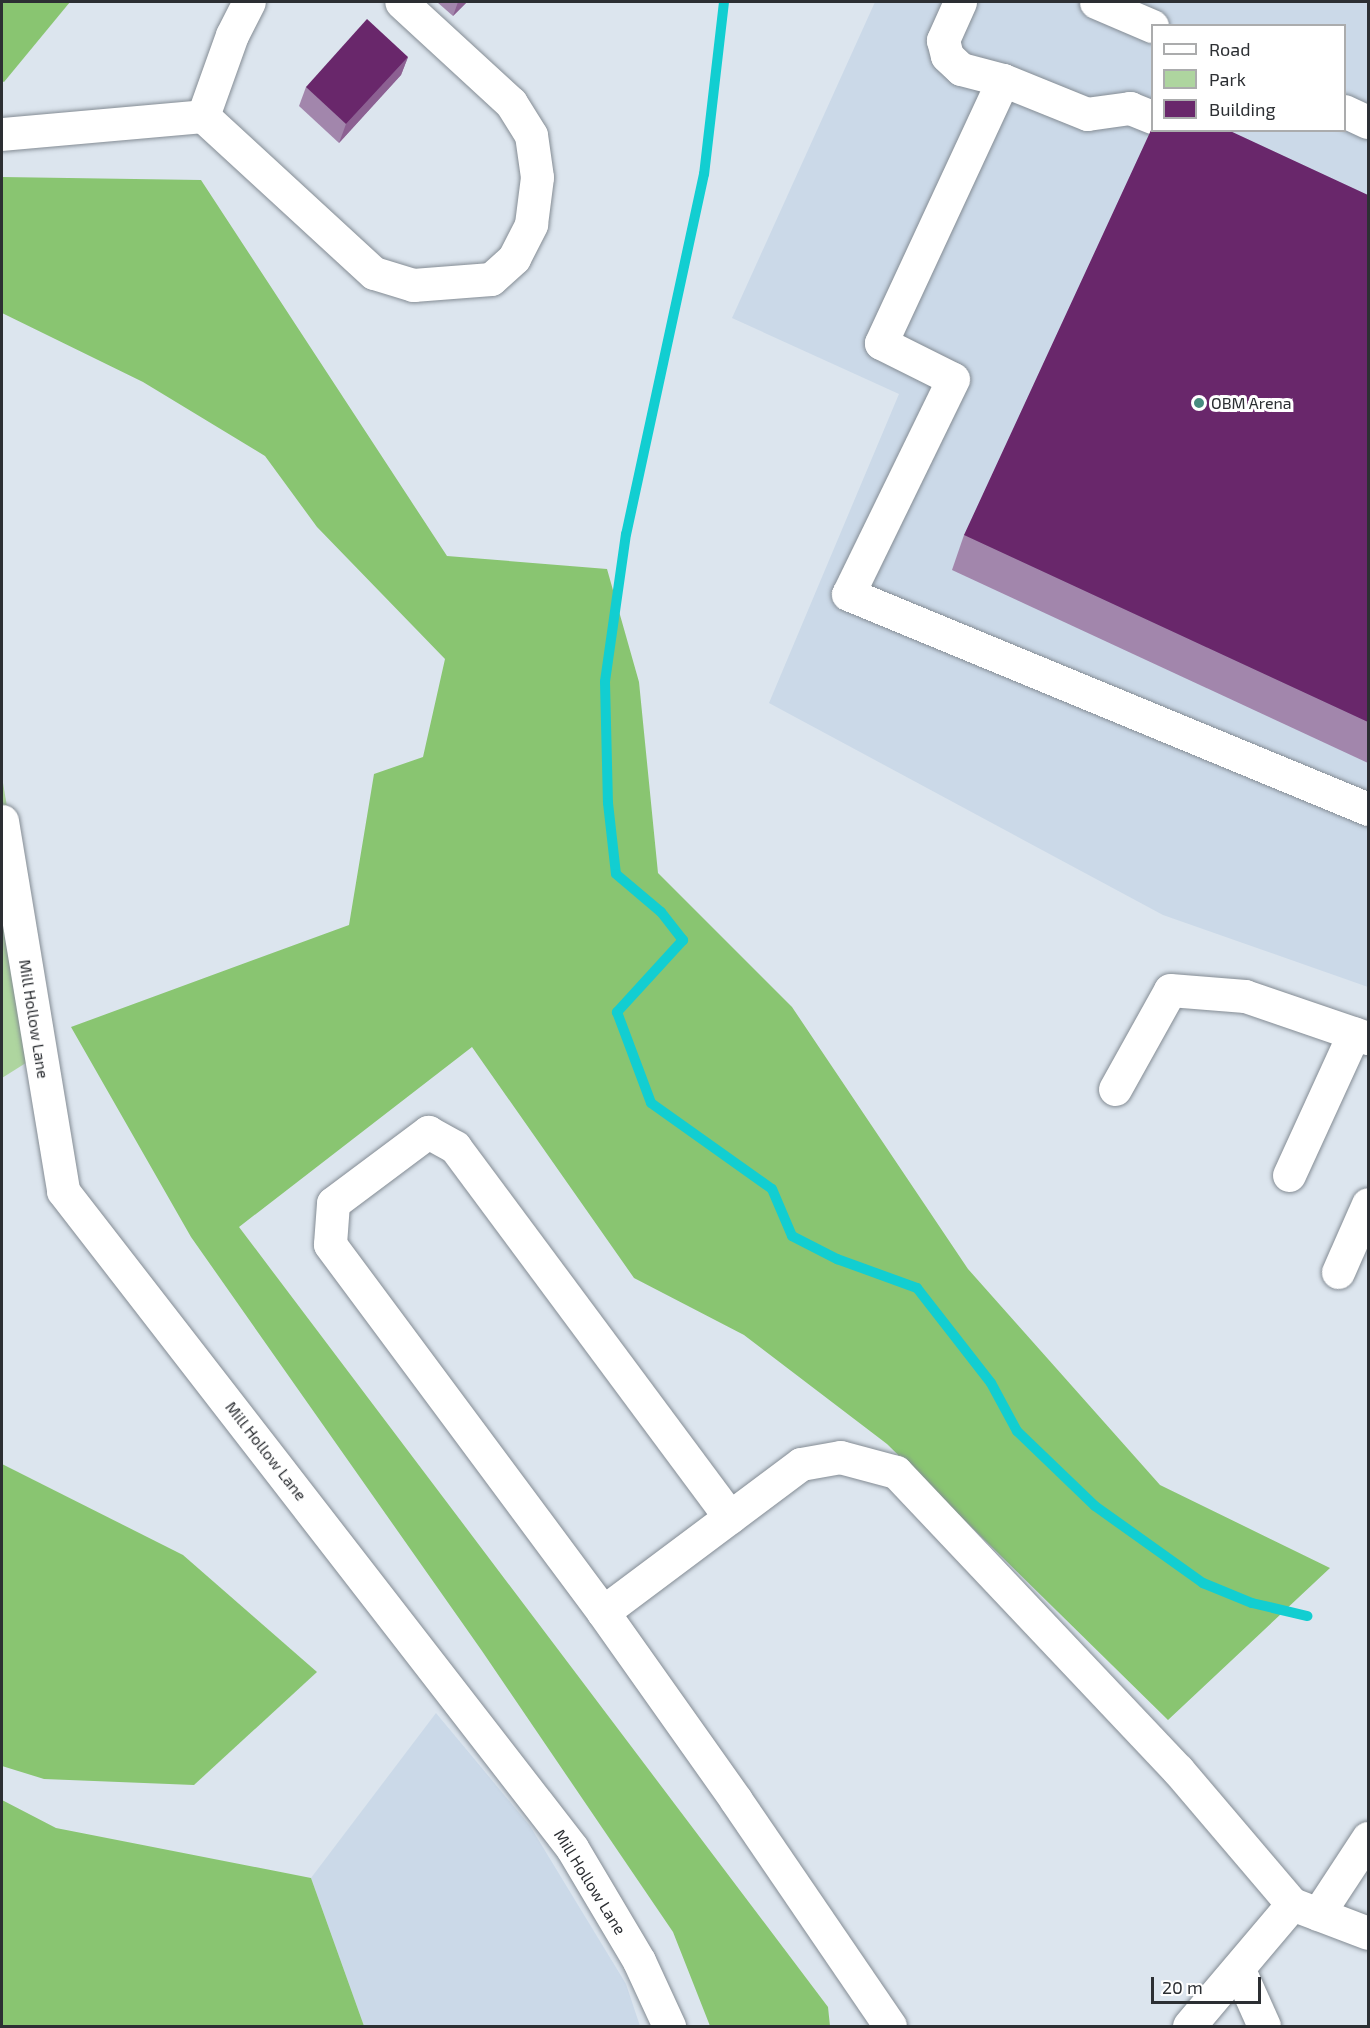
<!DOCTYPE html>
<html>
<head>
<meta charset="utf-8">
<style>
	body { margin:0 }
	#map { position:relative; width:1370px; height:2028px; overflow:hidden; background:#dce5ee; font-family:"Exo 2",sans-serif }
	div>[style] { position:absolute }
	.built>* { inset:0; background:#cbd9e8 }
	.green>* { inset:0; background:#aed59f }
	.forest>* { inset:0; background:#89c571 }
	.stream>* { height:10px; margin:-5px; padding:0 5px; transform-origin:5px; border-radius:5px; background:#12ced1 }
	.roads { filter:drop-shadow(0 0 2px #848c94) drop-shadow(0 0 2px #848c94) }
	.minor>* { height:33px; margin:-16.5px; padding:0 16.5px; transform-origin:16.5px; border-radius:16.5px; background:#fff }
	.wall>* { inset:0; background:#a286ac }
	.shaded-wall>* { inset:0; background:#8c6092 }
	.building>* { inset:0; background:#69276b }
	.dots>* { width:16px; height:16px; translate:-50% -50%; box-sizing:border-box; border:3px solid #fff; border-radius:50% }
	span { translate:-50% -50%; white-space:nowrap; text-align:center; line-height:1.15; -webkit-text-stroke:6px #fff; paint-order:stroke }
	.poi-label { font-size:16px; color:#2c2f33 }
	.left { translate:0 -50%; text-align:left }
	.street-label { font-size:16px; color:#2c2f33 }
	.frame { position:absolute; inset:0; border:3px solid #2c2f33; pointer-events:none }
	.legend { position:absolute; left:1151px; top:24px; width:195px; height:108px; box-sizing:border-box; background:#fff; border:2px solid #abacad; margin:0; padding:8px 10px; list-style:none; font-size:18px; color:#2c2f33 }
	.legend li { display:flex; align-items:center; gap:12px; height:30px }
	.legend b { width:30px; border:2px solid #abacad }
	.scale { position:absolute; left:1151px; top:1977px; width:110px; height:27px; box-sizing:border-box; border:3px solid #2c2f33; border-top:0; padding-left:8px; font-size:18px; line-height:21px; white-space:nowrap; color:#2c2f33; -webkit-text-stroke:4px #fff; paint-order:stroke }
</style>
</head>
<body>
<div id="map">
	<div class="built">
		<i style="clip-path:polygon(evenodd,875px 2px,1368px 2px,1368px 987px,1163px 915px,769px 703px,899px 394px,732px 318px,875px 2px,1152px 26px,1344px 26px,1344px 130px,1152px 130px,1152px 26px)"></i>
		<i style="clip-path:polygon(436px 1713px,530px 1826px,626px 1984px,640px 2026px,364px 2026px,311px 1878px)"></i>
	</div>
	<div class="green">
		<i style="clip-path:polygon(2px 777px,48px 1049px,2px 1078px)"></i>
	</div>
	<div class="forest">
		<i style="clip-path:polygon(2px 2px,70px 2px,4px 82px,2px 81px)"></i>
		<i style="clip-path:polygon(2px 177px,201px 180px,447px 556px,607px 569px,639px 682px,658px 873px,792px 1007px,968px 1269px,1160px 1485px,1330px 1568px,1168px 1720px,887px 1444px,744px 1335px,634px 1278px,472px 1047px,239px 1227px,828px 2007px,830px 2026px,710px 2026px,673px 1932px,482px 1651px,191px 1237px,71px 1027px,349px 925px,374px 774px,423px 757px,445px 659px,317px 527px,265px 456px,143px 382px,2px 313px)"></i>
		<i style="clip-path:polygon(2px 1464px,183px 1555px,317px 1672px,194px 1785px,44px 1779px,2px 1766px)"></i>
		<i style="clip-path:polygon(2px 1800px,56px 1828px,311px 1878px,364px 2026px,2px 2026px)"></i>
	</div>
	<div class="stream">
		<i style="left:724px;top:2px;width:173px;rotate:96.6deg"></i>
		<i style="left:704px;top:174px;width:368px;rotate:102.2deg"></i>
		<i style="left:626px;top:534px;width:149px;rotate:98.1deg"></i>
		<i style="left:605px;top:682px;width:121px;rotate:88.6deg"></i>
		<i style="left:608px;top:803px;width:71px;rotate:83.6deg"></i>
		<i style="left:616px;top:874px;width:59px;rotate:40.2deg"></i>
		<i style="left:661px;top:912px;width:36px;rotate:52deg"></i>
		<i style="left:683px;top:940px;width:98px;rotate:132.5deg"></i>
		<i style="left:617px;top:1012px;width:97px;rotate:69.5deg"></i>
		<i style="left:651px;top:1103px;width:148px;rotate:35.4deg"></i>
		<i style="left:772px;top:1189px;width:51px;rotate:66.9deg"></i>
		<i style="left:792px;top:1236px;width:51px;rotate:27.1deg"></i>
		<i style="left:837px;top:1259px;width:85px;rotate:19.9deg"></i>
		<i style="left:917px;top:1288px;width:120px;rotate:52.1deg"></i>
		<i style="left:991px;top:1383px;width:55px;rotate:61.6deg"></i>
		<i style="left:1017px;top:1431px;width:108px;rotate:43.9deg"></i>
		<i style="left:1095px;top:1506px;width:133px;rotate:35.5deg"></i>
		<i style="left:1203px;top:1583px;width:53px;rotate:22.2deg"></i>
		<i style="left:1252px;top:1603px;width:57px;rotate:13.3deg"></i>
	</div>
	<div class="roads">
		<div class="minor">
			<i style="left:960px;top:2px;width:42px;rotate:114.1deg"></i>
			<i style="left:943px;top:40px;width:16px;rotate:76deg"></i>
			<i style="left:947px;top:56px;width:19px;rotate:43deg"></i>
			<i style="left:961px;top:69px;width:43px;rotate:14.7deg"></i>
			<i style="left:1096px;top:2px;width:61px;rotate:23.2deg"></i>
			<i style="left:1344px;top:111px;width:26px;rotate:25deg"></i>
			<i style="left:203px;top:116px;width:86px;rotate:-70.3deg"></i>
			<i style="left:232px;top:35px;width:37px;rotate:-63deg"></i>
			<i style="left:1152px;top:117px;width:24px;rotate:-158deg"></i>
			<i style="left:1130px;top:108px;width:43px;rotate:172.1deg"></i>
			<i style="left:1087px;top:114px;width:91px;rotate:-158deg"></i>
			<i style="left:1003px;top:80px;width:290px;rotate:114.9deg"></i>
			<i style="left:881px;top:343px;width:80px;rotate:26.6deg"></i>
			<i style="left:953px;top:379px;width:239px;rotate:116deg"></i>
			<i style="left:848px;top:594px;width:563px;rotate:22.46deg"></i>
			<i style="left:2px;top:134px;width:202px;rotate:-5.1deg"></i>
			<i style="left:203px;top:116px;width:232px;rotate:42.6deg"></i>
			<i style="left:374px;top:273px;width:41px;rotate:17.1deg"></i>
			<i style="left:413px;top:285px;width:78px;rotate:-4.4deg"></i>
			<i style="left:491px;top:279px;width:31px;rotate:-42deg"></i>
			<i style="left:514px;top:258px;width:38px;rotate:-63deg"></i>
			<i style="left:531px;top:224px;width:47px;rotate:-82.7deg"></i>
			<i style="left:537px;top:177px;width:42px;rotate:-98.1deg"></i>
			<i style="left:531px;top:135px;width:38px;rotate:-122deg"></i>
			<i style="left:511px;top:103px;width:149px;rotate:-137.4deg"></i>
			<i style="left:2px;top:821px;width:375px;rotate:80.6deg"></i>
			<i style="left:63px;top:1191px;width:831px;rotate:52.23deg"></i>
			<i style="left:572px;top:1848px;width:131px;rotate:59.3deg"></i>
			<i style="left:639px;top:1961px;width:72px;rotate:65.2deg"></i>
			<i style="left:1115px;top:1089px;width:113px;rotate:-60.9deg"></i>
			<i style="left:1170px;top:990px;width:75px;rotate:4.6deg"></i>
			<i style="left:1245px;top:996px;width:130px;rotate:18.9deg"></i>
			<i style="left:1289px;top:1175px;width:156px;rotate:-65.4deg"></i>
			<i style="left:1338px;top:1272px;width:74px;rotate:-66.2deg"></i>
			<i style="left:603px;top:1612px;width:458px;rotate:-126.6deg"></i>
			<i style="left:330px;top:1244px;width:41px;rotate:-85.8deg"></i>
			<i style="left:333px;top:1203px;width:119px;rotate:-36.8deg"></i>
			<i style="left:428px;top:1132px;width:31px;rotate:29deg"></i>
			<i style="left:455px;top:1147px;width:461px;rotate:53.4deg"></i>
			<i style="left:1318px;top:1914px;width:91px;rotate:-56.7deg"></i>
			<i style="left:1239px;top:1970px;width:61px;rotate:65.9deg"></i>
			<i style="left:890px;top:2026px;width:273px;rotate:-124.3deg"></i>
			<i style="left:736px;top:1800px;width:230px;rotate:-125.3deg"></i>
			<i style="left:603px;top:1612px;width:247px;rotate:-36.8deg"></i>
			<i style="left:801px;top:1464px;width:40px;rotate:-10deg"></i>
			<i style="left:840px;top:1457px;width:58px;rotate:15deg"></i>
			<i style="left:896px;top:1472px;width:410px;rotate:46.6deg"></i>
			<i style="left:1178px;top:1770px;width:176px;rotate:49.6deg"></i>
			<i style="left:1292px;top:1904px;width:81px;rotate:20.9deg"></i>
			<i style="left:1189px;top:2026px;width:160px;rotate:-49.8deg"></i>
		</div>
	</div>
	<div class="wall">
		<i style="clip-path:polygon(437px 2px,467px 2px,453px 16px)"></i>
		<i style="clip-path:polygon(408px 57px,401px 75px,339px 143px,299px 106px,306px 87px)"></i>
		<i style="clip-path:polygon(1368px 195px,1368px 763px,952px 570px,964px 535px)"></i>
	</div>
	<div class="shaded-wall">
		<i style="clip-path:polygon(458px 2px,467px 2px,453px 16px)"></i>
		<i style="clip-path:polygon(408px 57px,401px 75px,339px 143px,346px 124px)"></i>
	</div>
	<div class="building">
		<i style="clip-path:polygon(367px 19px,408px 57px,346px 124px,306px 87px)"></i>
		<i style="clip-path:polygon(1152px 128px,1152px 130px,1228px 130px,1368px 195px,1368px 722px,964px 535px)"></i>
	</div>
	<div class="dots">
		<i style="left:1199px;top:403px;background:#478b7f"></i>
	</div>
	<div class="poi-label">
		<span class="left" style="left:1211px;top:403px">OBM Arena</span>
	</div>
	<div class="street-label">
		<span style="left:34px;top:1019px;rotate:81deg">Mill Hollow Lane</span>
		<span style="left:266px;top:1451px;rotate:52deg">Mill Hollow Lane</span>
		<span style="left:590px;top:1882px;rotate:58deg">Mill Hollow Lane</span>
	</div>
	<div class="frame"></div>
	<ul class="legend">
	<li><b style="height:8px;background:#fff"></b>Road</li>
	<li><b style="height:16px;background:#aed59f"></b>Park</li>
	<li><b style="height:16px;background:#69276b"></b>Building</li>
	</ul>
	<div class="scale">20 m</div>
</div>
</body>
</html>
